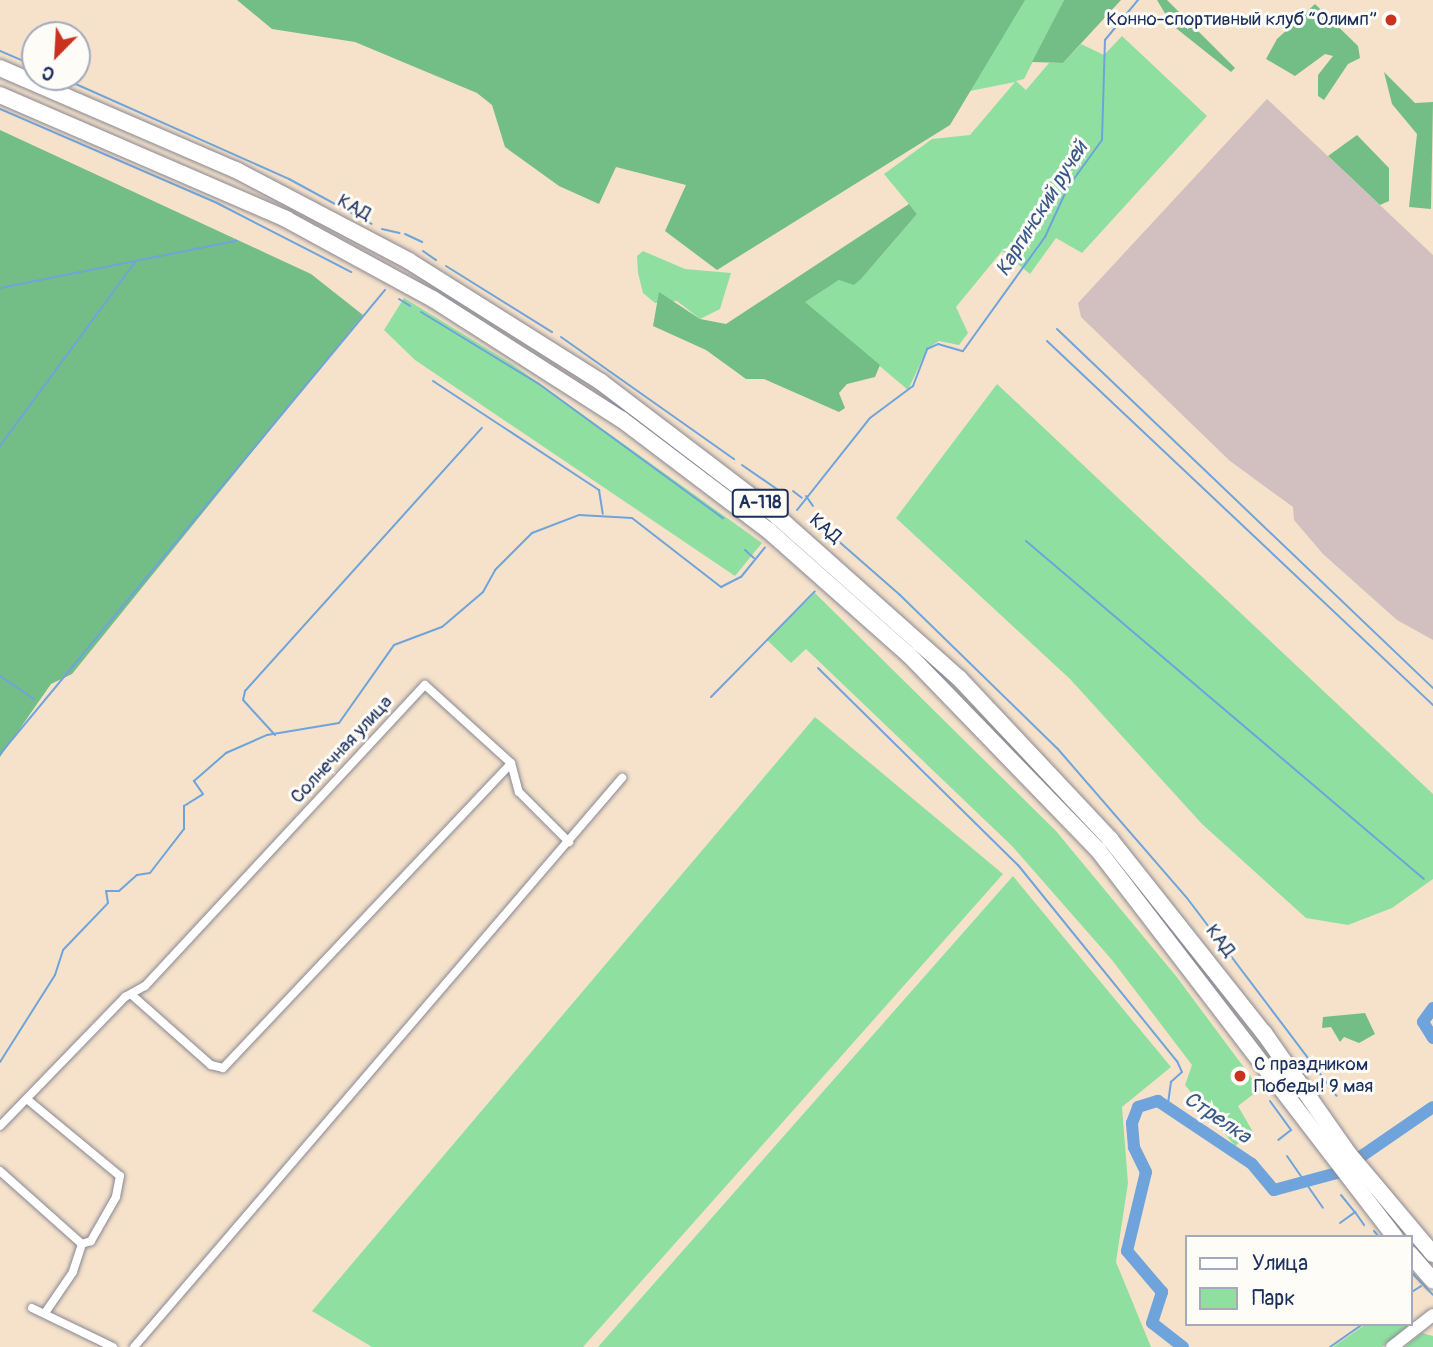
<!DOCTYPE html>
<html>
<head>
<meta charset="utf-8">
<style>
	body { margin:0 }
	#map { position:relative; width:1433px; height:1347px; overflow:hidden; background:#f6e2ca; font-family:Pangolin,sans-serif }
	div>[style] { position:absolute }
	.industrial>* { inset:0; background:#d2bfbf }
	.green>* { inset:0; background:#8fe0a0 }
	.forest>* { inset:0; background:#73be86 }
	.stream>* { height:2px; margin:-1px; padding:0 1px; transform-origin:1px; border-radius:1px; background:#6ea4db }
	.river>* { height:12px; margin:-6px; padding:0 6px; transform-origin:6px; border-radius:6px; background:#6ea4db }
	.roads { filter:drop-shadow(0 0 2px #888894) drop-shadow(0 0 2px #888894) }
	.street>* { height:8px; margin:-4px; padding:0 4px; transform-origin:4px; border-radius:4px; background:#fff }
	.secondary>* { height:12px; margin:-6px; padding:0 6px; transform-origin:6px; border-radius:6px; background:#fff }
	.highway>* { height:16px; margin:-8px; padding:0 8px; transform-origin:8px; border-radius:8px; background:#fff }
	.dots>* { width:19px; height:19px; translate:-50% -50%; box-sizing:border-box; border:4px solid #fdfcf7; border-radius:50% }
	span { translate:-50% -50%; white-space:nowrap; text-align:center; line-height:1.15; -webkit-text-stroke:6px #fdfcf7; paint-order:stroke }
	.shield-label span { padding:2px 5px; background:#fdfcf7; border:2px solid; border-radius:5px; -webkit-text-stroke-width:0 }
	.shield-label { font-size:18px; color:#1b2f5e; font-weight:700 }
	.poi-label { font-size:19px; color:#1b2f5e }
	.right { translate:-100% -50%; text-align:right }
	.left { translate:0 -50%; text-align:left }
	.street-label { font-size:19px; color:#1b2f5e }
	.water-label { font-size:21px; color:#38588a; font-style:italic }
	.legend { position:absolute; left:1185px; top:1235px; width:228px; height:91px; box-sizing:border-box; background:#fdfcf7; border:2px solid #a3aaba; margin:0; padding:9px 12px; list-style:none; font-size:21px; color:#1b2f5e }
	.legend li { display:flex; align-items:center; gap:14px; height:35px }
	.legend b { width:35px; border:2px solid #a3aaba }
	.north { position:absolute; left:21px; top:21px; width:70px; height:70px; box-sizing:border-box; background:#fdfcf7; border:2px solid #a3aaba; border-radius:50%; rotate:204deg; font-size:19px; font-weight:700; line-height:28px; text-align:center; color:#1b2f5e }
	.north::after { content:''; display:block; margin:auto; width:24px; height:32px; background:#c8321e; clip-path:polygon(50% 0,100% 100%,50% 72%,0 100%) }
</style>
</head>
<body>
<div id="map">
	<div class="industrial">
		<i style="clip-path:polygon(1267px 99px,1433px 255px,1433px 640px,1397px 620px,1323px 554px,1294px 520px,1293px 507px,1230px 461px,1081px 317px,1078px 303px)"></i>
	</div>
	<div class="green">
		<i style="clip-path:polygon(1024px 0,1064px 0,1024px 79px,1016px 81px,1026px 90px,1049px 63px,1063px 63px,1081px 44px,1104px 55px,1122px 36px,1207px 116px,1082px 253px,1056px 238px,1030px 274px,1002px 251px,956px 307px,968px 333px,959px 345px,939px 341px,927px 349px,908px 390px,804px 302px,839px 280px,862px 278px,917px 214px,884px 174px,932px 139px,970px 135px,1015px 82px,965px 92px)"></i>
		<i style="clip-path:polygon(643px 251px,685px 269px,731px 273px,720px 309px,700px 319px,677px 301px,655px 303px,643px 293px,638px 273px,637px 256px)"></i>
		<i style="clip-path:polygon(404px 298px,512px 364px,762px 543px,735px 576px,415px 360px,384px 330px)"></i>
		<i style="clip-path:polygon(997px 384px,1433px 794px,1433px 879px,1392px 908px,1348px 925px,1306px 918px,1202px 824px,1070px 679px,896px 518px)"></i>
		<i style="clip-path:polygon(815px 593px,1056px 831px,1176px 976px,1260px 1089px,1238px 1106px,1253px 1132px,1235px 1146px,1185px 1085px,1192px 1065px,1112px 960px,1012px 846px,806px 649px,791px 663px,767px 640px)"></i>
		<i style="clip-path:polygon(815px 717px,1003px 874px,583px 1347px,372px 1347px,312px 1311px)"></i>
		<i style="clip-path:polygon(1013px 876px,1171px 1067px,1122px 1107px,1128px 1183px,1116px 1262px,1151px 1347px,598px 1347px)"></i>
		<i style="clip-path:polygon(1410px 1315px,1413px 1322px,1382px 1347px,1333px 1347px,1366px 1324px,1410px 1324px)"></i>
		<i style="clip-path:polygon(1422px 1333px,1433px 1336px,1433px 1347px,1405px 1347px)"></i>
	</div>
	<div class="forest">
		<i style="clip-path:polygon(237px 0,1025px 0,950px 125px,717px 270px,665px 231px,686px 185px,616px 167px,599px 204px,559px 186px,505px 147px,492px 105px,477px 93px,355px 42px,272px 29px)"></i>
		<i style="clip-path:polygon(1064px 0,1121px 0,1063px 63px,1032px 62px)"></i>
		<i style="clip-path:polygon(1157px 0,1167px 0,1235px 68px,1231px 72px,1172px 25px)"></i>
		<i style="clip-path:polygon(1315px 4px,1358px 46px,1360px 58px,1348px 64px,1324px 100px,1318px 96px,1318px 75px,1333px 56px,1325px 54px,1295px 76px,1266px 59px,1277px 39px)"></i>
		<i style="clip-path:polygon(1384px 72px,1415px 103px,1433px 102px,1431px 209px,1409px 207px,1417px 134px,1392px 104px)"></i>
		<i style="clip-path:polygon(0 130px,311px 274px,363px 315px,72px 674px,51px 684px,0 757px)"></i>
		<i style="clip-path:polygon(1357px 135px,1389px 168px,1389px 201px,1380px 205px,1328px 156px)"></i>
		<i style="clip-path:polygon(909px 204px,917px 214px,862px 278px,854px 285px,839px 280px,805px 302px,880px 365px,875px 377px,847px 384px,839px 393px,845px 408px,839px 412px,764px 379px,746px 379px,706px 350px,653px 326px,659px 292px,700px 319px,726px 324px)"></i>
		<i style="clip-path:polygon(1365px 1013px,1375px 1034px,1359px 1043px,1344px 1037px,1340px 1042px,1331px 1027px,1322px 1028px,1323px 1017px)"></i>
	</div>
	<div class="stream">
		<i style="left:0;top:51px;width:38px;rotate:23deg"></i>
		<i style="left:60px;top:77px;width:251px;rotate:24deg"></i>
		<i style="left:289px;top:179px;width:94px;rotate:28.5deg"></i>
		<i style="left:0;top:109px;width:236px;rotate:23.4deg"></i>
		<i style="left:217px;top:203px;width:151px;rotate:27.2deg"></i>
		<i style="left:382px;top:229px;width:18px;rotate:13deg"></i>
		<i style="left:405px;top:234px;width:19px;rotate:25deg"></i>
		<i style="left:423px;top:251px;width:16px;rotate:35deg"></i>
		<i style="left:446px;top:266px;width:125px;rotate:31.9deg"></i>
		<i style="left:0;top:288px;width:241px;rotate:-11.3deg"></i>
		<i style="left:399px;top:299px;width:13px;rotate:32deg"></i>
		<i style="left:421px;top:312px;width:138px;rotate:31.4deg"></i>
		<i style="left:539px;top:384px;width:228px;rotate:36.1deg"></i>
		<i style="left:1057px;top:329px;width:520px;rotate:43.68deg"></i>
		<i style="left:561px;top:337px;width:212px;rotate:35.2deg"></i>
		<i style="left:1047px;top:341px;width:531px;rotate:43.32deg"></i>
		<i style="left:433px;top:381px;width:199px;rotate:33.3deg"></i>
		<i style="left:599px;top:490px;width:24px;rotate:81deg"></i>
		<i style="left:0;top:446px;width:228px;rotate:-53.7deg"></i>
		<i style="left:742px;top:465px;width:51px;rotate:34.6deg"></i>
		<i style="left:793px;top:491px;width:11px;rotate:38deg"></i>
		<i style="left:806px;top:496px;width:12px;rotate:55deg"></i>
		<i style="left:797px;top:510px;width:117px;rotate:-51.6deg"></i>
		<i style="left:870px;top:418px;width:54px;rotate:-36.7deg"></i>
		<i style="left:913px;top:386px;width:40px;rotate:-69deg"></i>
		<i style="left:927px;top:349px;width:12px;rotate:-24deg"></i>
		<i style="left:938px;top:344px;width:26px;rotate:16deg"></i>
		<i style="left:963px;top:351px;width:140px;rotate:-54.3deg"></i>
		<i style="left:1045px;top:237px;width:55px;rotate:-65.3deg"></i>
		<i style="left:1068px;top:187px;width:58px;rotate:-54.1deg"></i>
		<i style="left:1102px;top:140px;width:100px;rotate:-88.3deg"></i>
		<i style="left:1105px;top:40px;width:52px;rotate:-50.5deg"></i>
		<i style="left:812px;top:518px;width:117px;rotate:41.2deg"></i>
		<i style="left:900px;top:595px;width:219px;rotate:44.3deg"></i>
		<i style="left:1057px;top:748px;width:198px;rotate:49.1deg"></i>
		<i style="left:1187px;top:898px;width:248px;rotate:52.9deg"></i>
		<i style="left:1026px;top:541px;width:522px;rotate:40.34deg"></i>
		<i style="left:745px;top:550px;width:12px;rotate:42deg"></i>
		<i style="left:818px;top:668px;width:281px;rotate:44.6deg"></i>
		<i style="left:1018px;top:865px;width:252px;rotate:51deg"></i>
		<i style="left:1177px;top:1061px;width:12px;rotate:66deg"></i>
		<i style="left:1182px;top:1072px;width:15px;rotate:138deg"></i>
		<i style="left:1171px;top:1082px;width:27px;rotate:98deg"></i>
		<i style="left:0;top:676px;width:41px;rotate:34.1deg"></i>
		<i style="left:711px;top:697px;width:148px;rotate:-45.5deg"></i>
		<i style="left:275px;top:735px;width:47px;rotate:-132.4deg"></i>
		<i style="left:243px;top:700px;width:9px;rotate:-77deg"></i>
		<i style="left:245px;top:691px;width:354px;rotate:-48deg"></i>
		<i style="left:0;top:754px;width:603px;rotate:-50.32deg"></i>
		<i style="left:0;top:1062px;width:103px;rotate:-57.7deg"></i>
		<i style="left:55px;top:975px;width:26px;rotate:-72deg"></i>
		<i style="left:63px;top:950px;width:65px;rotate:-46.2deg"></i>
		<i style="left:108px;top:903px;width:12px;rotate:-99deg"></i>
		<i style="left:106px;top:891px;width:13px"></i>
		<i style="left:119px;top:891px;width:24px;rotate:-42deg"></i>
		<i style="left:137px;top:875px;width:13px;rotate:-9deg"></i>
		<i style="left:150px;top:873px;width:56px;rotate:-52.3deg"></i>
		<i style="left:184px;top:829px;width:23px;rotate:-90deg"></i>
		<i style="left:184px;top:806px;width:22px;rotate:-32deg"></i>
		<i style="left:203px;top:794px;width:16px;rotate:-125deg"></i>
		<i style="left:194px;top:781px;width:43px;rotate:-41.2deg"></i>
		<i style="left:226px;top:753px;width:45px;rotate:-23.7deg"></i>
		<i style="left:267px;top:735px;width:73px;rotate:-9.5deg"></i>
		<i style="left:339px;top:723px;width:95px;rotate:-54.8deg"></i>
		<i style="left:394px;top:645px;width:51px;rotate:-20.6deg"></i>
		<i style="left:442px;top:627px;width:54px;rotate:-40.5deg"></i>
		<i style="left:483px;top:592px;width:25px;rotate:-61deg"></i>
		<i style="left:495px;top:570px;width:52px;rotate:-45deg"></i>
		<i style="left:532px;top:533px;width:50px;rotate:-21deg"></i>
		<i style="left:579px;top:515px;width:53px;rotate:3.2deg"></i>
		<i style="left:632px;top:518px;width:113px;rotate:37.8deg"></i>
		<i style="left:721px;top:587px;width:22px;rotate:-27deg"></i>
		<i style="left:741px;top:577px;width:38px;rotate:-51deg"></i>
		<i style="left:1270px;top:1101px;width:36px;rotate:54deg"></i>
		<i style="left:1291px;top:1130px;width:16px;rotate:142deg"></i>
		<i style="left:1287px;top:1156px;width:63px;rotate:55.3deg"></i>
		<i style="left:1341px;top:1195px;width:21px;rotate:51deg"></i>
		<i style="left:1340px;top:1223px;width:19px;rotate:-36deg"></i>
		<i style="left:1355px;top:1212px;width:16px;rotate:55deg"></i>
		<i style="left:1374px;top:1231px;width:8px;rotate:50deg"></i>
		<i style="left:1410px;top:1271px;width:33px;rotate:46deg"></i>
		<i style="left:1410px;top:1293px;width:13px;rotate:-32deg"></i>
		<i style="left:1330px;top:1347px;width:40px;rotate:-34.9deg"></i>
	</div>
	<div class="river">
		<i style="left:1433px;top:1008px;width:17px;rotate:126deg"></i>
		<i style="left:1423px;top:1022px;width:19px;rotate:58deg"></i>
		<i style="left:1183px;top:1347px;width:39px;rotate:-142deg"></i>
		<i style="left:1152px;top:1323px;width:33px;rotate:-72deg"></i>
		<i style="left:1162px;top:1292px;width:54px;rotate:-130.5deg"></i>
		<i style="left:1127px;top:1251px;width:81px;rotate:-76.5deg"></i>
		<i style="left:1146px;top:1172px;width:28px;rotate:-116deg"></i>
		<i style="left:1134px;top:1147px;width:24px;rotate:-95deg"></i>
		<i style="left:1132px;top:1123px;width:17px;rotate:-69deg"></i>
		<i style="left:1138px;top:1107px;width:21px;rotate:-17deg"></i>
		<i style="left:1158px;top:1101px;width:113px;rotate:33.8deg"></i>
		<i style="left:1252px;top:1164px;width:34px;rotate:50deg"></i>
		<i style="left:1274px;top:1190px;width:65px;rotate:-15.1deg"></i>
		<i style="left:1337px;top:1173px;width:116px;rotate:-34.5deg"></i>
	</div>
	<div class="roads">
		<div class="street">
			<i style="left:133px;top:996px;width:104px;rotate:41.5deg"></i>
			<i style="left:211px;top:1065px;width:12px;rotate:14deg"></i>
			<i style="left:223px;top:1068px;width:419px;rotate:-46.6deg"></i>
			<i style="left:28px;top:1100px;width:119px;rotate:39.6deg"></i>
			<i style="left:120px;top:1176px;width:21px;rotate:101deg"></i>
			<i style="left:116px;top:1197px;width:51px;rotate:119.6deg"></i>
			<i style="left:91px;top:1241px;width:9px;rotate:162deg"></i>
			<i style="left:0;top:1126px;width:180px;rotate:-45.9deg"></i>
			<i style="left:125px;top:997px;width:23px;rotate:-29deg"></i>
			<i style="left:145px;top:986px;width:411px;rotate:-47.1deg"></i>
			<i style="left:425px;top:685px;width:116px;rotate:42.2deg"></i>
			<i style="left:511px;top:763px;width:30px;rotate:75deg"></i>
			<i style="left:519px;top:792px;width:71px;rotate:45deg"></i>
			<i style="left:0;top:1171px;width:110px;rotate:41.7deg"></i>
			<i style="left:82px;top:1244px;width:29px;rotate:108deg"></i>
			<i style="left:73px;top:1272px;width:50px;rotate:124.3deg"></i>
			<i style="left:32px;top:1308px;width:90px;rotate:25.7deg"></i>
			<i style="left:134px;top:1347px;width:750px;rotate:-49.38deg"></i>
		</div>
		<div class="secondary">
			<i style="left:1392px;top:1347px;width:52px;rotate:-38deg"></i>
		</div>
		<div class="highway">
			<i style="left:0;top:68px;width:257px;rotate:23.4deg"></i>
			<i style="left:236px;top:170px;width:195px;rotate:27.7deg"></i>
			<i style="left:409px;top:261px;width:227px;rotate:32.2deg"></i>
			<i style="left:601px;top:382px;width:223px;rotate:37.3deg"></i>
			<i style="left:778px;top:517px;width:242px;rotate:41.7deg"></i>
			<i style="left:959px;top:678px;width:221px;rotate:46.8deg"></i>
			<i style="left:1110px;top:839px;width:248px;rotate:51.6deg"></i>
			<i style="left:1264px;top:1033px;width:146px;rotate:55deg"></i>
			<i style="left:1348px;top:1153px;width:132px;rotate:49.9deg"></i>
			<i style="left:0;top:95px;width:312px;rotate:23.4deg"></i>
			<i style="left:286px;top:219px;width:167px;rotate:28.6deg"></i>
			<i style="left:433px;top:299px;width:223px;rotate:32.6deg"></i>
			<i style="left:621px;top:419px;width:184px;rotate:37.1deg"></i>
			<i style="left:768px;top:530px;width:188px;rotate:41.6deg"></i>
			<i style="left:909px;top:655px;width:272px;rotate:45.9deg"></i>
			<i style="left:1098px;top:850px;width:488px;rotate:52.5deg"></i>
			<i style="left:1410px;top:1254px;width:35px;rotate:49deg"></i>
		</div>
	</div>
	<div class="dots">
		<i style="left:1391px;top:20px;background:#c8321e"></i>
		<i style="left:1240px;top:1076px;background:#c8321e"></i>
	</div>
	<div class="shield-label">
		<span style="left:760px;top:503px">А-118</span>
	</div>
	<div class="poi-label">
		<span class="right" style="left:1377px;top:20px">Конно-спортивный клуб “Олимп”</span>
		<span class="left" style="left:1254px;top:1076px">С праздником<br>Победы! 9 мая</span>
	</div>
	<div class="street-label">
		<span style="left:354px;top:208px;rotate:28deg">КАД</span>
		<span style="left:825px;top:529px;rotate:40deg">КАД</span>
		<span style="left:342px;top:750px;rotate:-47deg">Солнечная улица</span>
		<span style="left:1220px;top:941px;rotate:52deg">КАД</span>
	</div>
	<div class="water-label">
		<span style="left:1042px;top:209px;rotate:-58deg">Каргинский ручей</span>
		<span style="left:1217px;top:1118px;rotate:34deg">Стрелка</span>
	</div>
	<ul class="legend">
	<li><b style="height:9px;background:#fff"></b>Улица</li>
	<li><b style="height:19px;background:#8fe0a0"></b>Парк</li>
	</ul>
	<div class="north">С</div>
</div>
</body>
</html>
